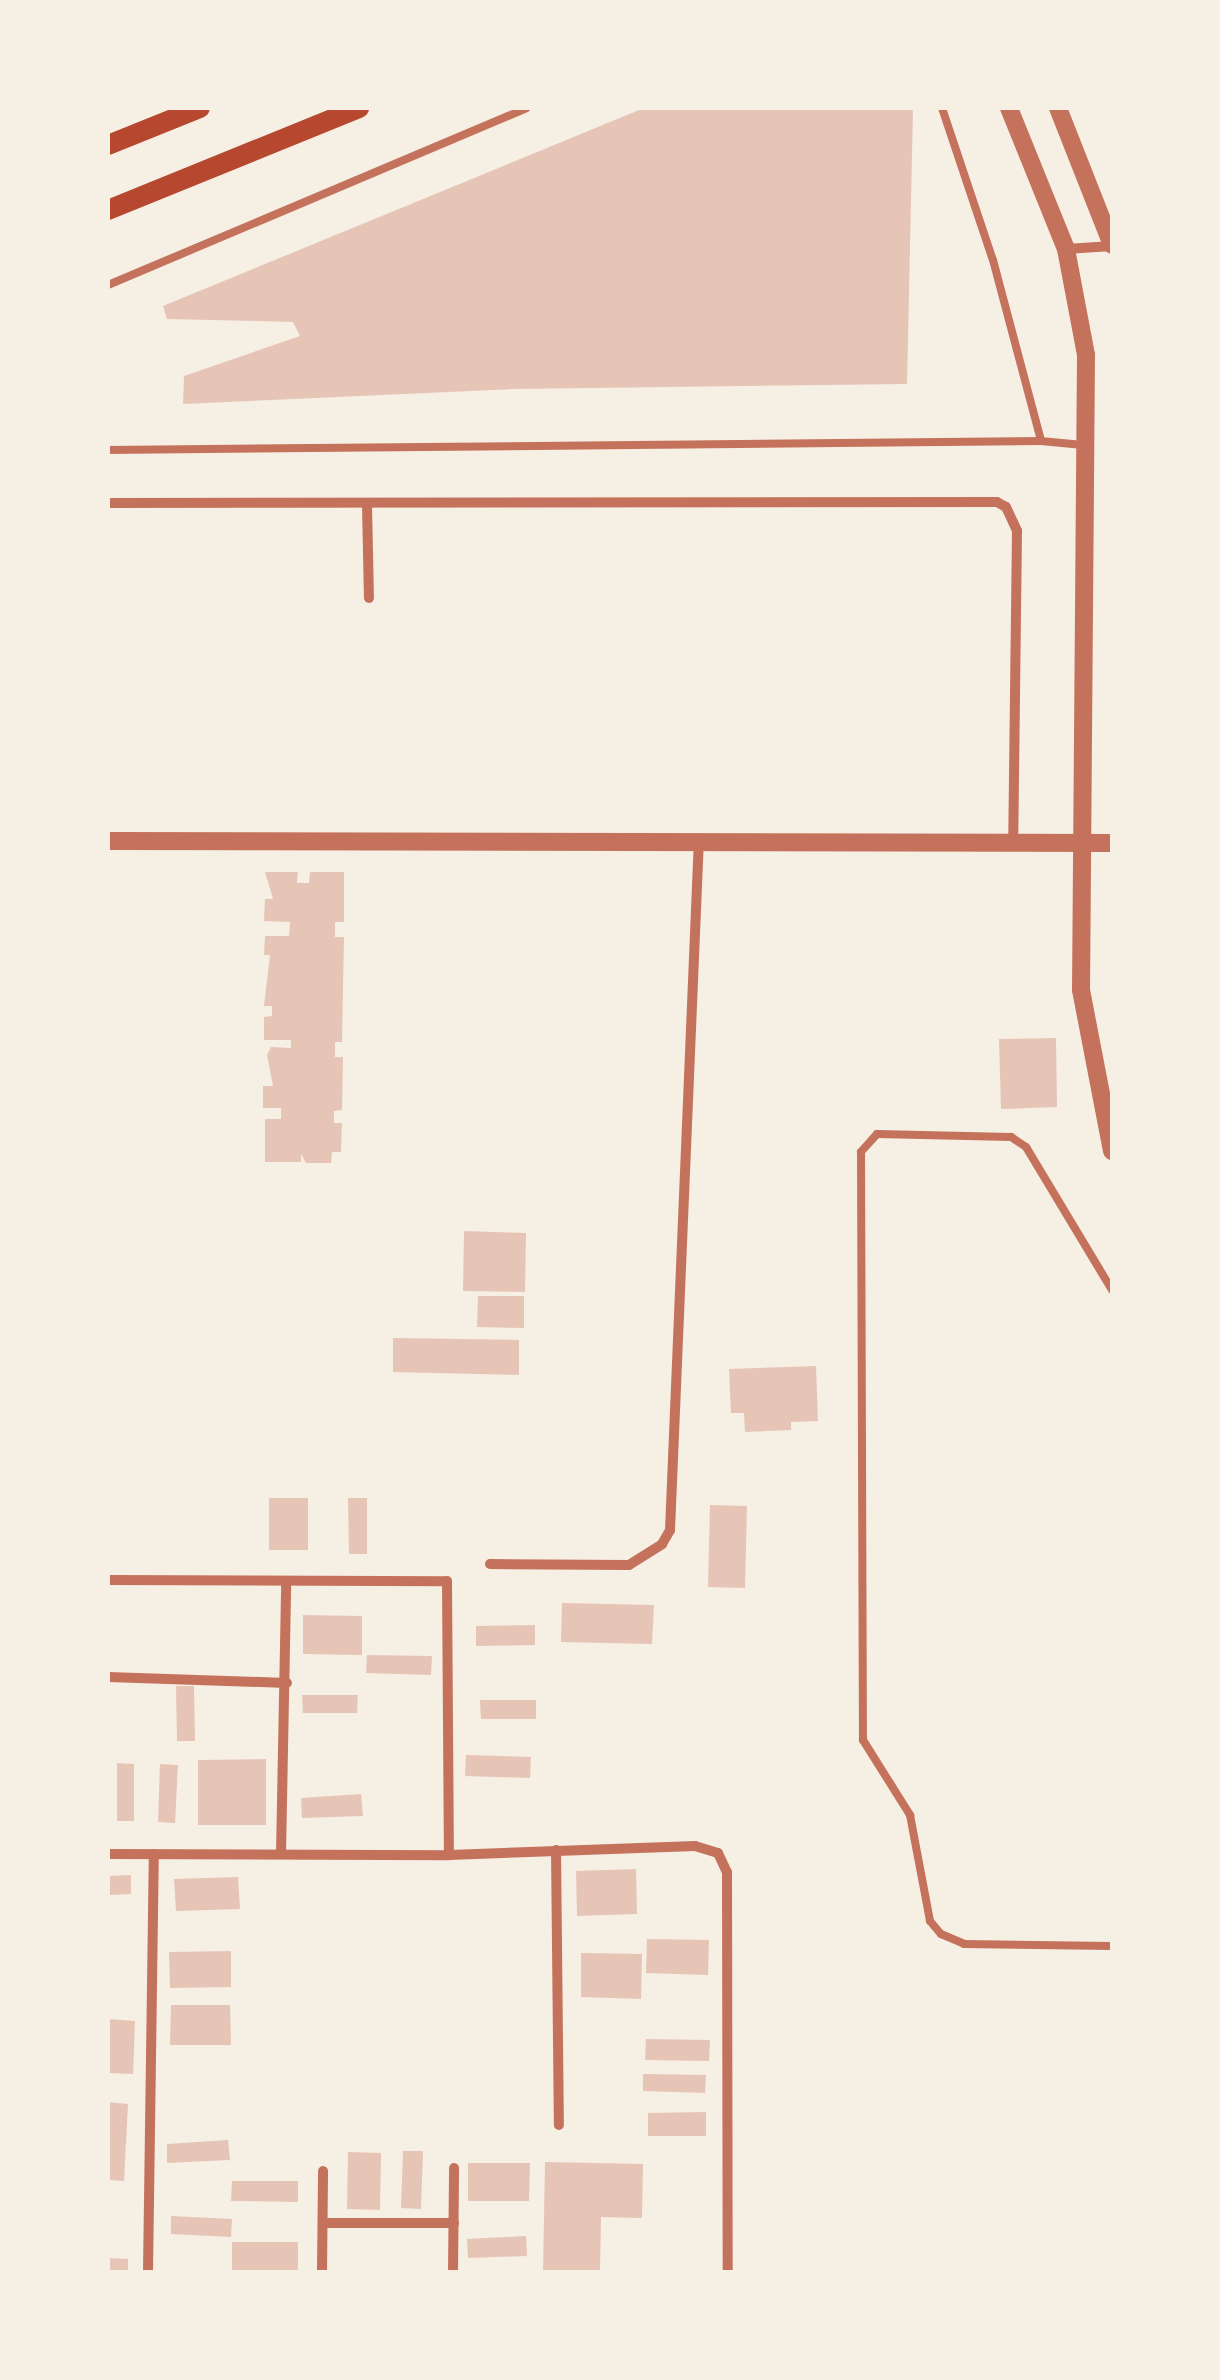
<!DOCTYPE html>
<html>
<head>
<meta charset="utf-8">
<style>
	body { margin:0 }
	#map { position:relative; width:1220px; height:2380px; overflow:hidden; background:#f6efe4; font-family:"IBM Plex Serif",serif }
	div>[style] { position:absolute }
	.building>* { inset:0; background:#e6c5b7 }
	.service>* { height:8px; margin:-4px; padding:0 4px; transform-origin:4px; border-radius:4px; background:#c5725c }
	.minor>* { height:10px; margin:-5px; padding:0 5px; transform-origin:5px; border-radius:5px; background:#c5725c }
	.tertiary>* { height:18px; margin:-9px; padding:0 9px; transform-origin:9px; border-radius:9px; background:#c5725c }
	.secondary>* { height:20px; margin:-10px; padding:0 10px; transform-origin:10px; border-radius:10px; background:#b5482f }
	span { translate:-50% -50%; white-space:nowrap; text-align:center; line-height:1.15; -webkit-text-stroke:10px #f6efe4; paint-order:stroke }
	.frame { position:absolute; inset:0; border:110px solid #f6efe4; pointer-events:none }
</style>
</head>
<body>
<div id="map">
	<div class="building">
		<i style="clip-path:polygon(644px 108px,913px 108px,907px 384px,513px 389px,183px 404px,184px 376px,300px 336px,293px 322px,167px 319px,163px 306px)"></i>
		<i style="clip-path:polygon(265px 872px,298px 872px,297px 883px,309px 883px,310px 872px,344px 872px,344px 922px,335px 922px,335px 937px,344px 937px,342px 1042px,335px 1042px,335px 1057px,343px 1057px,342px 1110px,334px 1111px,334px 1123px,342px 1123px,341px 1152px,332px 1152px,331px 1163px,306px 1163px,301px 1154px,301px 1162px,265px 1162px,265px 1119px,281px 1119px,281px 1108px,263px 1108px,263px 1086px,273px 1086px,267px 1055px,271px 1047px,291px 1048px,291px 1040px,264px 1040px,264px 1017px,272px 1016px,272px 1006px,264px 1006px,270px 955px,264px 955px,265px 936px,289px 936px,290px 922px,264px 921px,265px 899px,273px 899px)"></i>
		<i style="clip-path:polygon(1056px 1038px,1057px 1107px,1001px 1109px,999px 1039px)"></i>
		<i style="clip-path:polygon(464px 1231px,526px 1233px,525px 1292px,463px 1291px)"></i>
		<i style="clip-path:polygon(478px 1296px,524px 1296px,524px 1328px,477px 1327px)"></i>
		<i style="clip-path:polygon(393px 1338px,519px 1340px,519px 1375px,393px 1372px)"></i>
		<i style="clip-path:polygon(816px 1366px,818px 1421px,791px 1422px,791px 1430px,745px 1432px,744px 1413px,731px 1413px,729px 1369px)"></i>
		<i style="clip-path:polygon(269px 1498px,308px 1498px,308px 1550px,269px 1550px)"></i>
		<i style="clip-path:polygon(348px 1498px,367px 1498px,367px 1554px,349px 1554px)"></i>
		<i style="clip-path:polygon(710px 1505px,747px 1506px,745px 1588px,708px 1587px)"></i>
		<i style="clip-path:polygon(562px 1603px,654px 1605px,652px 1644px,561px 1642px)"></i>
		<i style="clip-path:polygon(303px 1615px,362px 1616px,362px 1655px,303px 1654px)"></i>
		<i style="clip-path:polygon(535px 1625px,535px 1645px,476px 1646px,476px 1626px)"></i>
		<i style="clip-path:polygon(367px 1655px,432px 1656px,431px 1675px,366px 1673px)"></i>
		<i style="clip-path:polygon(176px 1686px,194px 1686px,195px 1741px,177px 1741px)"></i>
		<i style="clip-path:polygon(302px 1695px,358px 1695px,357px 1713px,303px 1713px)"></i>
		<i style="clip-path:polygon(480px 1700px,536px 1700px,536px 1719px,481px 1719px)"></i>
		<i style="clip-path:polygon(466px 1755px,531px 1757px,530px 1778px,465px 1776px)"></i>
		<i style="clip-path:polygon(266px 1759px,266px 1825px,198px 1825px,198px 1760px)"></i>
		<i style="clip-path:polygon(117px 1763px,134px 1764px,134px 1821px,117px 1821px)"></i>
		<i style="clip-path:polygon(160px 1764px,178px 1765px,175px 1823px,158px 1822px)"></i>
		<i style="clip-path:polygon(361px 1794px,363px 1816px,302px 1818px,301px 1798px)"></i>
		<i style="clip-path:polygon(636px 1869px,637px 1914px,577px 1916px,576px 1871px)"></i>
		<i style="clip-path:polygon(131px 1875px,131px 1894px,108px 1895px,108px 1876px)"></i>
		<i style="clip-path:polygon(238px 1877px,240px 1909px,176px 1911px,174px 1879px)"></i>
		<i style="clip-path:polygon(647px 1939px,709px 1940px,708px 1975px,646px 1973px)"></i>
		<i style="clip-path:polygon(231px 1951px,231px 1987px,170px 1988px,169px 1952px)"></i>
		<i style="clip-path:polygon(581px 1953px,642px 1954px,641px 1999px,581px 1997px)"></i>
		<i style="clip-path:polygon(171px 2005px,230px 2005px,231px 2045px,170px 2045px)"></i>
		<i style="clip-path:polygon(108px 2019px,135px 2021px,133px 2074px,108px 2073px)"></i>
		<i style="clip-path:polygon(646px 2039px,710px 2040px,709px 2061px,645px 2060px)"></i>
		<i style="clip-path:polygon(643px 2074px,706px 2075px,705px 2093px,643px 2091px)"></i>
		<i style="clip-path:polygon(108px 2102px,128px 2104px,124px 2181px,108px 2180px)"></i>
		<i style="clip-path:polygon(706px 2112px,706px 2136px,648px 2136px,648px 2113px)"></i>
		<i style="clip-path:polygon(228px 2140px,230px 2160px,167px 2163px,167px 2144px)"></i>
		<i style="clip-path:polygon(403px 2151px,423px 2151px,421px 2209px,401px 2208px)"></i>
		<i style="clip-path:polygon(348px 2152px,381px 2153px,380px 2210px,347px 2209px)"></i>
		<i style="clip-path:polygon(545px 2162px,643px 2164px,642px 2218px,601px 2217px,600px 2272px,543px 2272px)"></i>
		<i style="clip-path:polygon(468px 2163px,530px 2163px,529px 2201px,468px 2201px)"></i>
		<i style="clip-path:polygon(232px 2181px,298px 2181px,298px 2202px,231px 2201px)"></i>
		<i style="clip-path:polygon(171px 2216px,232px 2219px,231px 2237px,171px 2234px)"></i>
		<i style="clip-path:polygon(526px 2236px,527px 2256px,468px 2258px,467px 2239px)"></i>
		<i style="clip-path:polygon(232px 2242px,298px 2242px,298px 2272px,232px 2272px)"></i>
		<i style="clip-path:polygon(108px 2258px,128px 2259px,128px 2272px,108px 2272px)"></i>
	</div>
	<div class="service">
		<i style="left:942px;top:108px;width:160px;rotate:71.5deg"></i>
		<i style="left:993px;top:260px;width:187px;rotate:75.1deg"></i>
		<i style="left:1041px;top:441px;width:42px;rotate:5.4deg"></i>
		<i style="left:108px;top:285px;width:454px;rotate:-22.9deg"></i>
		<i style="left:108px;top:450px;width:933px;rotate:-0.55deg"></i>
		<i style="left:1112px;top:1290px;width:167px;rotate:-121deg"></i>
		<i style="left:1026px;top:1147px;width:18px;rotate:-146deg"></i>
		<i style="left:1011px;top:1137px;width:134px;rotate:-178.7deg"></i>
		<i style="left:877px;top:1134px;width:24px;rotate:132deg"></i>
		<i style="left:861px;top:1152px;width:588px;rotate:89.81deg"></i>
		<i style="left:863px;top:1740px;width:89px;rotate:57.9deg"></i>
		<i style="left:910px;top:1815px;width:108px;rotate:79.3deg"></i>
		<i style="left:930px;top:1921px;width:17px;rotate:50deg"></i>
		<i style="left:941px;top:1934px;width:25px;rotate:23deg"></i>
		<i style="left:964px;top:1944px;width:148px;rotate:0.8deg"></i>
	</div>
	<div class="minor">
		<i style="left:1066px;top:249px;width:46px;rotate:-3.7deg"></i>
		<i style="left:108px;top:503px;width:889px;rotate:-0.06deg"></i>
		<i style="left:997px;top:502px;width:10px;rotate:29deg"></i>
		<i style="left:1006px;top:507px;width:26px;rotate:65deg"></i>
		<i style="left:1017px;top:531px;width:311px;rotate:90.7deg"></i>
		<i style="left:367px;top:505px;width:93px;rotate:88.8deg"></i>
		<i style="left:490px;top:1564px;width:139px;rotate:0.4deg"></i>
		<i style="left:629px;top:1565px;width:39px;rotate:-32deg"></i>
		<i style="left:662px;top:1544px;width:16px;rotate:-60deg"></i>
		<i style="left:670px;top:1530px;width:692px;rotate:-87.6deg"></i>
		<i style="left:108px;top:1580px;width:339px;rotate:0.2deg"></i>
		<i style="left:447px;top:1581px;width:274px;rotate:89.6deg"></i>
		<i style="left:108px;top:1677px;width:179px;rotate:1.9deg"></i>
		<i style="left:556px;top:1850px;width:275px;rotate:89.4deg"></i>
		<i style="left:108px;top:1854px;width:341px;rotate:0.2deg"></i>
		<i style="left:449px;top:1855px;width:246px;rotate:-2.1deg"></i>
		<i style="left:695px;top:1846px;width:24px;rotate:17deg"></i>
		<i style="left:718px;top:1853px;width:21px;rotate:65deg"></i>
		<i style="left:727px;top:1872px;width:400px;rotate:89.9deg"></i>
		<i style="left:281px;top:1854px;width:272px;rotate:-88.9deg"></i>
		<i style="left:323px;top:2223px;width:131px"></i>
		<i style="left:148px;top:2272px;width:418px;rotate:-89.2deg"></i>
		<i style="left:322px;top:2272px;width:101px;rotate:-89.4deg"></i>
		<i style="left:453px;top:2272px;width:104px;rotate:-89.4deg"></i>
	</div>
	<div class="tertiary">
		<i style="left:1009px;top:108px;width:152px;rotate:68deg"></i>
		<i style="left:1066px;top:249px;width:108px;rotate:79.3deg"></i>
		<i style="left:1086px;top:355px;width:635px;rotate:90.45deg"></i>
		<i style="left:1081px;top:990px;width:164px;rotate:79.1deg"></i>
		<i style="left:1058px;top:108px;width:147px;rotate:68.5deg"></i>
		<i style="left:108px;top:841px;width:1004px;rotate:0.11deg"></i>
	</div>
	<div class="secondary">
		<i style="left:108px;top:145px;width:99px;rotate:-21.9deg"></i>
		<i style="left:108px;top:210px;width:271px;rotate:-22.1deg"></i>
	</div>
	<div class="frame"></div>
</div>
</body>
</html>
